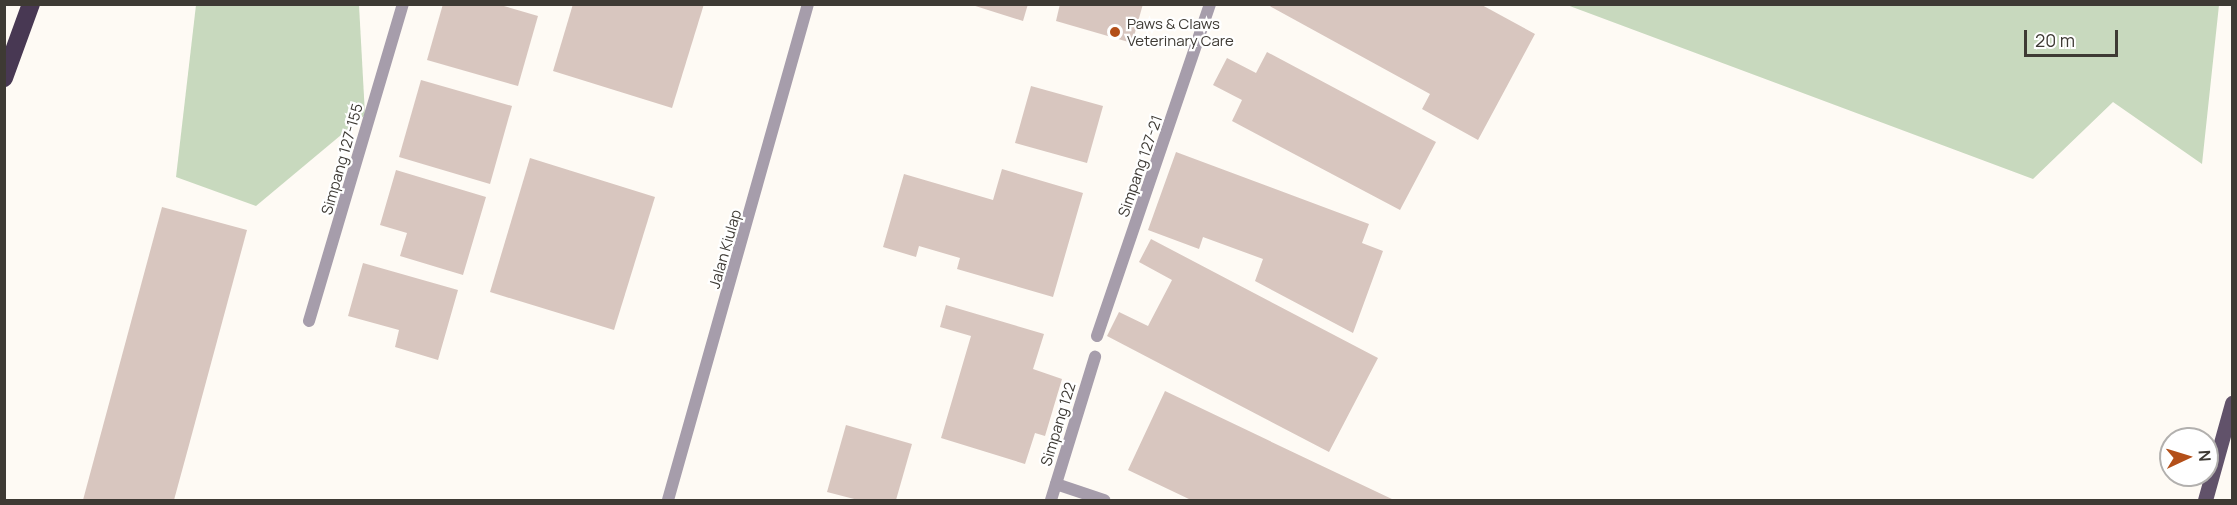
<!DOCTYPE html>
<html>
<head>
<meta charset="utf-8">
<style>
	body { margin:0 }
	#map { position:relative; width:2237px; height:505px; overflow:hidden; background:#fefaf4; font-family:Manrope,sans-serif }
	div>[style] { position:absolute }
	.green>* { inset:0; background:#c8d9be }
	.building>* { inset:0; background:#d8c6bf }
	.minor>* { height:12px; margin:-6px; padding:0 6px; transform-origin:6px; border-radius:6px; background:#a69dab }
	.primary>* { height:15px; margin:-7.5px; padding:0 7.5px; transform-origin:7.5px; border-radius:7.5px; background:#61526a }
	.motorway>* { height:18px; margin:-9px; padding:0 9px; transform-origin:9px; border-radius:9px; background:#483853 }
	.dots>* { width:16px; height:16px; translate:-50% -50%; box-sizing:border-box; border:3px solid #fff; border-radius:50% }
	span { translate:-50% -50%; white-space:nowrap; text-align:center; line-height:1.15; -webkit-text-stroke:4.5px #fff; paint-order:stroke }
	.poi-label { font-size:15px; color:#3e3a34 }
	.left { translate:0 -50%; text-align:left }
	.street-label { font-size:15px; color:#3e3a34 }
	.frame { position:absolute; inset:0; border:6px solid #3e3a34; pointer-events:none }
	.north { position:absolute; left:2159px; top:427px; width:60px; height:60px; box-sizing:border-box; background:#fff; border:2px solid #b2b0ae; border-radius:50%; rotate:86deg; font-size:16px; font-weight:700; line-height:24px; text-align:center; color:#3e3a34 }
	.north::after { content:''; display:block; margin:auto; width:21px; height:27px; background:#b34f19; clip-path:polygon(50% 0,100% 100%,50% 72%,0 100%) }
	.scale { position:absolute; left:2024px; top:30px; width:94px; height:27px; box-sizing:border-box; border:3px solid #3e3a34; border-top:0; padding-left:8px; font-size:18px; line-height:21px; white-space:nowrap; color:#3e3a34; -webkit-text-stroke:4px #fff; paint-order:stroke }
</style>
</head>
<body>
<div id="map">
	<div class="green">
		<i style="clip-path:polygon(196px 5px,359px 5px,365px 115px,256px 206px,176px 177px)"></i>
		<i style="clip-path:polygon(1567px 5px,2219px 5px,2202px 164px,2113px 102px,2033px 179px)"></i>
	</div>
	<div class="building">
		<i style="clip-path:polygon(443px 4px,497px 4px,538px 16px,518px 86px,427px 60px)"></i>
		<i style="clip-path:polygon(573px 4px,704px 4px,672px 108px,553px 71px)"></i>
		<i style="clip-path:polygon(969px 4px,1028px 4px,1023px 21px)"></i>
		<i style="clip-path:polygon(1060px 4px,1143px 4px,1132px 43px,1056px 21px)"></i>
		<i style="clip-path:polygon(1266px 4px,1480px 4px,1535px 34px,1478px 140px,1422px 109px,1430px 94px)"></i>
		<i style="clip-path:polygon(1267px 52px,1436px 142px,1400px 210px,1232px 121px,1242px 100px,1213px 85px,1227px 58px,1256px 73px)"></i>
		<i style="clip-path:polygon(421px 80px,512px 106px,490px 184px,399px 157px)"></i>
		<i style="clip-path:polygon(1031px 86px,1103px 106px,1087px 163px,1015px 143px)"></i>
		<i style="clip-path:polygon(1176px 152px,1369px 224px,1362px 243px,1383px 251px,1353px 333px,1255px 281px,1263px 259px,1203px 237px,1199px 249px,1148px 230px)"></i>
		<i style="clip-path:polygon(530px 158px,655px 197px,614px 330px,490px 292px)"></i>
		<i style="clip-path:polygon(1002px 169px,1083px 193px,1053px 297px,957px 269px,960px 258px,919px 246px,916px 257px,883px 247px,904px 174px,993px 200px)"></i>
		<i style="clip-path:polygon(396px 170px,486px 197px,463px 275px,400px 256px,407px 233px,380px 225px)"></i>
		<i style="clip-path:polygon(162px 207px,247px 230px,189px 445px,174px 500px,83px 500px)"></i>
		<i style="clip-path:polygon(1151px 239px,1378px 358px,1329px 452px,1107px 336px,1119px 312px,1148px 326px,1172px 280px,1139px 262px)"></i>
		<i style="clip-path:polygon(363px 263px,458px 290px,438px 360px,395px 347px,399px 330px,348px 316px)"></i>
		<i style="clip-path:polygon(946px 305px,1044px 334px,1033px 369px,1062px 379px,1045px 436px,1035px 433px,1025px 464px,941px 438px,971px 336px,940px 327px)"></i>
		<i style="clip-path:polygon(1165px 391px,1299px 455px,1394px 500px,1191px 500px,1128px 470px)"></i>
		<i style="clip-path:polygon(846px 425px,912px 444px,896px 500px,858px 500px,827px 492px)"></i>
	</div>
	<div class="minor">
		<i style="left:309px;top:321px;width:331px;rotate:-73.5deg"></i>
		<i style="left:1097px;top:336px;width:351px;rotate:-71.2deg"></i>
		<i style="left:1056px;top:484px;width:51px;rotate:18.4deg"></i>
		<i style="left:668px;top:500px;width:515px;rotate:-74.24deg"></i>
		<i style="left:1051px;top:500px;width:150px;rotate:-72.9deg"></i>
	</div>
	<div class="primary">
		<i style="left:2205px;top:500px;width:101px;rotate:-74.4deg"></i>
	</div>
	<div class="motorway">
		<i style="left:4px;top:78px;width:79px;rotate:-70deg"></i>
	</div>
	<div class="dots">
		<i style="left:1115px;top:32px;background:#b34f19"></i>
	</div>
	<div class="poi-label">
		<span class="left" style="left:1127px;top:32px">Paws &amp; Claws<br>Veterinary Care</span>
	</div>
	<div class="street-label">
		<span style="left:342px;top:159px;rotate:-74deg">Simpang 127-155</span>
		<span style="left:1140px;top:166px;rotate:-71deg">Simpang 127-21</span>
		<span style="left:725px;top:249px;rotate:-74deg">Jalan Kiulap</span>
		<span style="left:1058px;top:424px;rotate:-73deg">Simpang 122</span>
	</div>
	<div class="frame"></div>
	<div class="north">N</div>
	<div class="scale">20 m</div>
</div>
</body>
</html>
